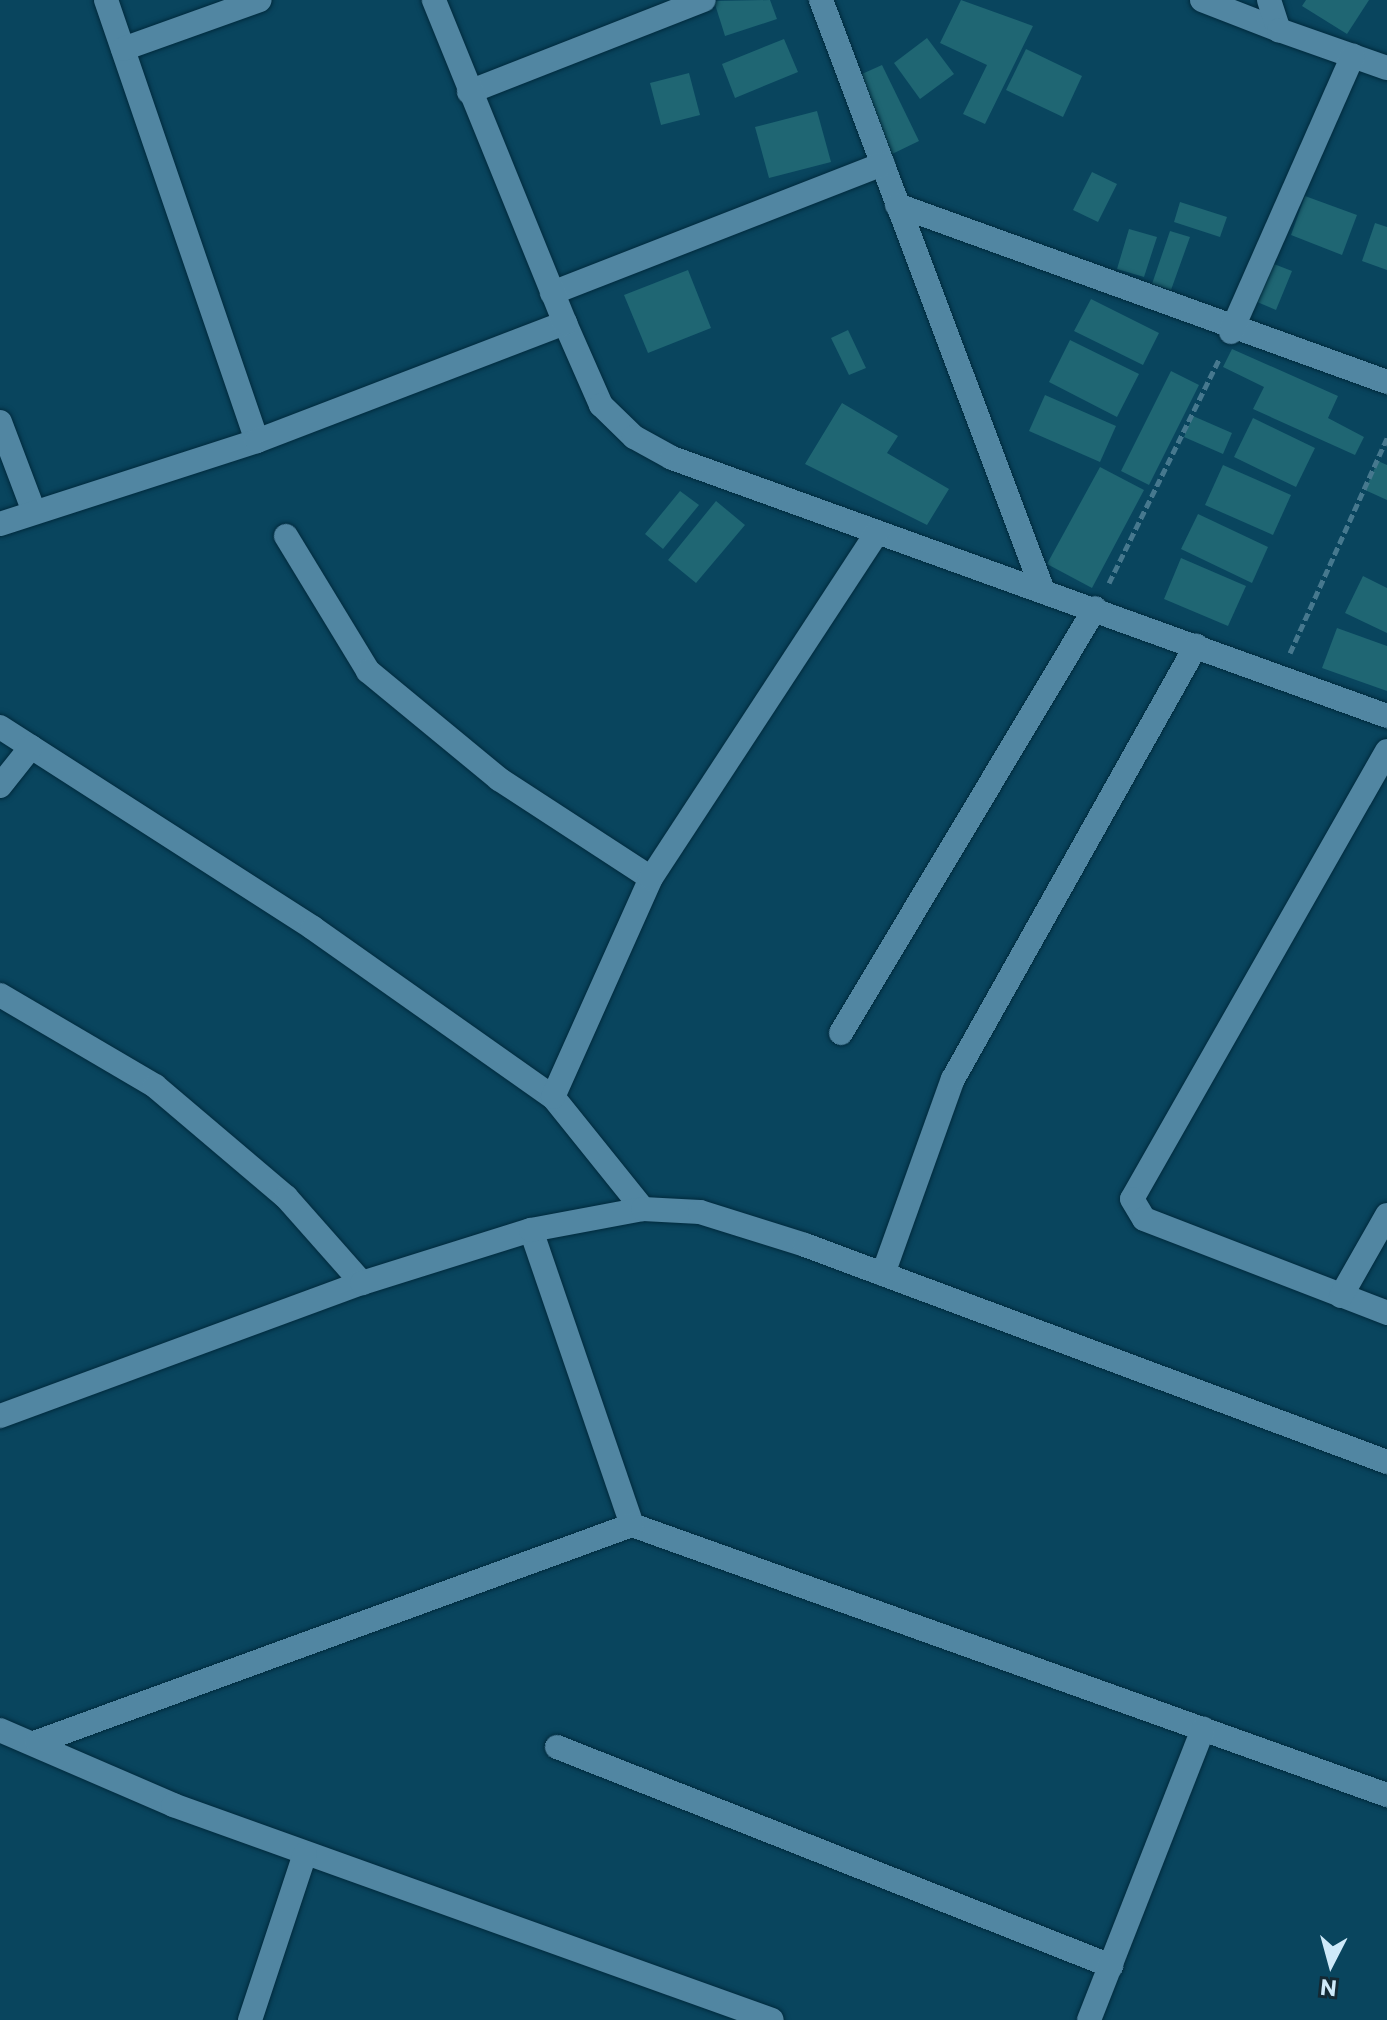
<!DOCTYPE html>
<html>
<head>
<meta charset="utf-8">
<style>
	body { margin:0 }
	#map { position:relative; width:1387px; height:2020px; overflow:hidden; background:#09455e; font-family:Commissioner,sans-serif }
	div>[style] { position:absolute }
	.building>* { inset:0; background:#1f6673 }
	.path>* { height:5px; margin-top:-2.5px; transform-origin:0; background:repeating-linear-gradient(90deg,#46788e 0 8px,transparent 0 12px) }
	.roads { filter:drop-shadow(0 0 2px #002a3d) drop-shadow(0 0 2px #002a3d) }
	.minor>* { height:24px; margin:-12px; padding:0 12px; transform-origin:12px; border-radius:12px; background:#5186a2 }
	span { translate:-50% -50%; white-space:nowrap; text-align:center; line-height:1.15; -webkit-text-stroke:8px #132934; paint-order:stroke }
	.north { position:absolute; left:1291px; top:1924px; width:80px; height:80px; -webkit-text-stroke:6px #132934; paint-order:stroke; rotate:186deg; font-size:22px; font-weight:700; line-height:32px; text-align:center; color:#cee9f9 }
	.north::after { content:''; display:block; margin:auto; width:28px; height:36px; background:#cee9f9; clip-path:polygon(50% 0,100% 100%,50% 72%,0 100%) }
</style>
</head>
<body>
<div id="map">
	<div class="building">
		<i style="clip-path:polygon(770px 0,777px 19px,725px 36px,714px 1px)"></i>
		<i style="clip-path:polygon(961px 0,1033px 26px,985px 124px,963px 114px,987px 65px,940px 43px)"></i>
		<i style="clip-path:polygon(1306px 0,1369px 0,1347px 34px,1302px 6px)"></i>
		<i style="clip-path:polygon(927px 38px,954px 74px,920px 99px,894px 63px)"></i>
		<i style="clip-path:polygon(784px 39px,798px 72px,735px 98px,722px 64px)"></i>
		<i style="clip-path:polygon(1026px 49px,1082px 76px,1063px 117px,1006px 90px)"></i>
		<i style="clip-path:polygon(882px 65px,919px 141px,890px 155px,853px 78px)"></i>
		<i style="clip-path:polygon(689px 73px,700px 115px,661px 125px,650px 83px)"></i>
		<i style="clip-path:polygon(817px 111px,831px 162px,769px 178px,755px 127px)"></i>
		<i style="clip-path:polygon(1092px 172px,1117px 184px,1098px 222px,1073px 210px)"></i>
		<i style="clip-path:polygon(1305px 196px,1357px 215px,1342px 255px,1291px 235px)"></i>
		<i style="clip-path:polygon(1180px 202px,1227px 217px,1220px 237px,1174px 222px)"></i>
		<i style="clip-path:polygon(1375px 223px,1387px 227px,1387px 270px,1362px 261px)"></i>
		<i style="clip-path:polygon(1129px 229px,1157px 237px,1144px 277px,1117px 269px)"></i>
		<i style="clip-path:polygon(1170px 231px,1190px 237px,1171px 290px,1152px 284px)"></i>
		<i style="clip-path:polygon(1266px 261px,1292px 271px,1276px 310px,1250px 299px)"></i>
		<i style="clip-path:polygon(688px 270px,711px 328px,648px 353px,624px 295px)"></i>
		<i style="clip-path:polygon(1091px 299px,1159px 333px,1143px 365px,1074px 331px)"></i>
		<i style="clip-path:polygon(848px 330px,866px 368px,849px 375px,831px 338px)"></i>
		<i style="clip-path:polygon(1070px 340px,1139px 374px,1117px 417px,1049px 382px)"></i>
		<i style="clip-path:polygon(1232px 349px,1338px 396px,1328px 418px,1364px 437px,1355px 455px,1253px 409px,1264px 387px,1223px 367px)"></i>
		<i style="clip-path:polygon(1171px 371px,1199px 385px,1149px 485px,1121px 471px)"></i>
		<i style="clip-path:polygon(1045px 395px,1116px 426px,1100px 462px,1029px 431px)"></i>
		<i style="clip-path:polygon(842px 403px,898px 436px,887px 453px,949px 489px,927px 525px,805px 464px)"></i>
		<i style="clip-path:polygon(1193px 416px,1232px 433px,1223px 454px,1184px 437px)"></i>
		<i style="clip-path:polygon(1253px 418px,1315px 448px,1296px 487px,1234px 457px)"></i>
		<i style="clip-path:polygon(1378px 461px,1387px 465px,1387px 500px,1365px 490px)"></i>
		<i style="clip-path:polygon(1223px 465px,1291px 495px,1273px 535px,1205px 505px)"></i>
		<i style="clip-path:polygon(1100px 467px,1144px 490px,1092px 588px,1047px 564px)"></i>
		<i style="clip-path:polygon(680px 491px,699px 505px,663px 549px,645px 534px)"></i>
		<i style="clip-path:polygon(716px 501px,745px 525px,696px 583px,668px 560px)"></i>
		<i style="clip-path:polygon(1198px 514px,1268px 547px,1252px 583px,1181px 549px)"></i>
		<i style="clip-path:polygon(1181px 558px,1246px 586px,1228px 626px,1164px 599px)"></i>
		<i style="clip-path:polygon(1363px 576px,1387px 588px,1387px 633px,1345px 613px)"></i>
		<i style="clip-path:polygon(1337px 628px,1387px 646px,1387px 691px,1322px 668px)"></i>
	</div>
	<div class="path">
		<i style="left:1109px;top:583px;width:250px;rotate:-63.8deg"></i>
		<i style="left:1290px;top:653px;width:236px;rotate:-65.7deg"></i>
	</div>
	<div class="roads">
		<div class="minor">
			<i style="left:106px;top:0;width:466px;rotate:71.1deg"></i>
			<i style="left:821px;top:0;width:631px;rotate:69.41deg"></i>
			<i style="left:1202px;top:0;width:83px;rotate:21.3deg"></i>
			<i style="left:1269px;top:0;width:32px;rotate:72deg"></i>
			<i style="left:1279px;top:30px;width:114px;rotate:19.4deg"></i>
			<i style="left:123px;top:49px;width:145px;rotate:-19.7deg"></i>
			<i style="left:469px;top:92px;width:252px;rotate:-21.4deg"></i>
			<i style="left:897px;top:205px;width:521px;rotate:19.86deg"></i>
			<i style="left:552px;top:293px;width:355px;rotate:-21.3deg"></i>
			<i style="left:565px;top:323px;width:90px;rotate:66.3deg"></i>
			<i style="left:601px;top:405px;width:46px;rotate:44.1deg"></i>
			<i style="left:634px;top:437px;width:43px;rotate:28.9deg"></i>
			<i style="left:672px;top:458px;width:760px;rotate:19.84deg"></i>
			<i style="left:1231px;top:332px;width:302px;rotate:-66.2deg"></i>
			<i style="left:0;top:422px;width:96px;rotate:69.3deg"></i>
			<i style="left:0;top:524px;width:270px;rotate:-17.9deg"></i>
			<i style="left:257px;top:441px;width:330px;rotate:-21deg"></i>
			<i style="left:565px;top:323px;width:349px;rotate:-112.1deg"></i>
			<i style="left:286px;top:536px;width:158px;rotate:58.7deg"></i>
			<i style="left:368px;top:671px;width:170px;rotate:39.5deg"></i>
			<i style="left:499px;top:779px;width:181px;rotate:33.1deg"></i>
			<i style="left:0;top:727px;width:372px;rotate:32.7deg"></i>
			<i style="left:313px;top:928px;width:294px;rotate:35.2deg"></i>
			<i style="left:553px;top:1097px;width:144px;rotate:51.2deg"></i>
			<i style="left:1387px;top:751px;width:515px;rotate:119.65deg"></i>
			<i style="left:1132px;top:1199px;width:23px;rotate:59deg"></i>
			<i style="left:1144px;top:1219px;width:261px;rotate:21.1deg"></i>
			<i style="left:0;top:786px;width:50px;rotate:-51.5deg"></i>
			<i style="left:0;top:995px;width:180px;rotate:30.4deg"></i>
			<i style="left:155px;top:1086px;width:172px;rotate:40.3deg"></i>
			<i style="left:286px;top:1197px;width:115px;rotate:48.5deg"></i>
			<i style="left:841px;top:1033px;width:495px;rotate:-59.1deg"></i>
			<i style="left:553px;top:1097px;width:240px;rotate:-65.9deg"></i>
			<i style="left:651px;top:878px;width:413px;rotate:-56.8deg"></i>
			<i style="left:531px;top:1230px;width:312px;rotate:71.1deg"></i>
			<i style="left:632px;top:1525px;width:802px;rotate:19.68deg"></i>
			<i style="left:883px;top:1274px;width:207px;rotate:-70.3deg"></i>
			<i style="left:953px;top:1079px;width:497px;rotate:-60.7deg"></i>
			<i style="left:1341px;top:1296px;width:93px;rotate:-60.4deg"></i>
			<i style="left:0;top:1416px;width:386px;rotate:-20.2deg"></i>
			<i style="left:362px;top:1283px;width:177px;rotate:-17.4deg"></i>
			<i style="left:531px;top:1230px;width:114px;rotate:-10.6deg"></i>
			<i style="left:643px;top:1209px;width:57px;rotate:3deg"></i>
			<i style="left:700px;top:1212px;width:110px;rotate:17.4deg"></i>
			<i style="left:805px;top:1245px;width:621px;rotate:20.45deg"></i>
			<i style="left:0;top:1730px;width:189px;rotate:23.4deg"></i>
			<i style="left:173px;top:1805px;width:636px;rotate:19.74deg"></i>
			<i style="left:37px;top:1742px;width:633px;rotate:-20.04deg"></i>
			<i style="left:557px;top:1747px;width:596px;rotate:21.57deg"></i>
			<i style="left:250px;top:2020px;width:175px;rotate:-71.7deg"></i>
			<i style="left:1089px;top:2020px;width:313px;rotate:-68.6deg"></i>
		</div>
	</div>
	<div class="north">N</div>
</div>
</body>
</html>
